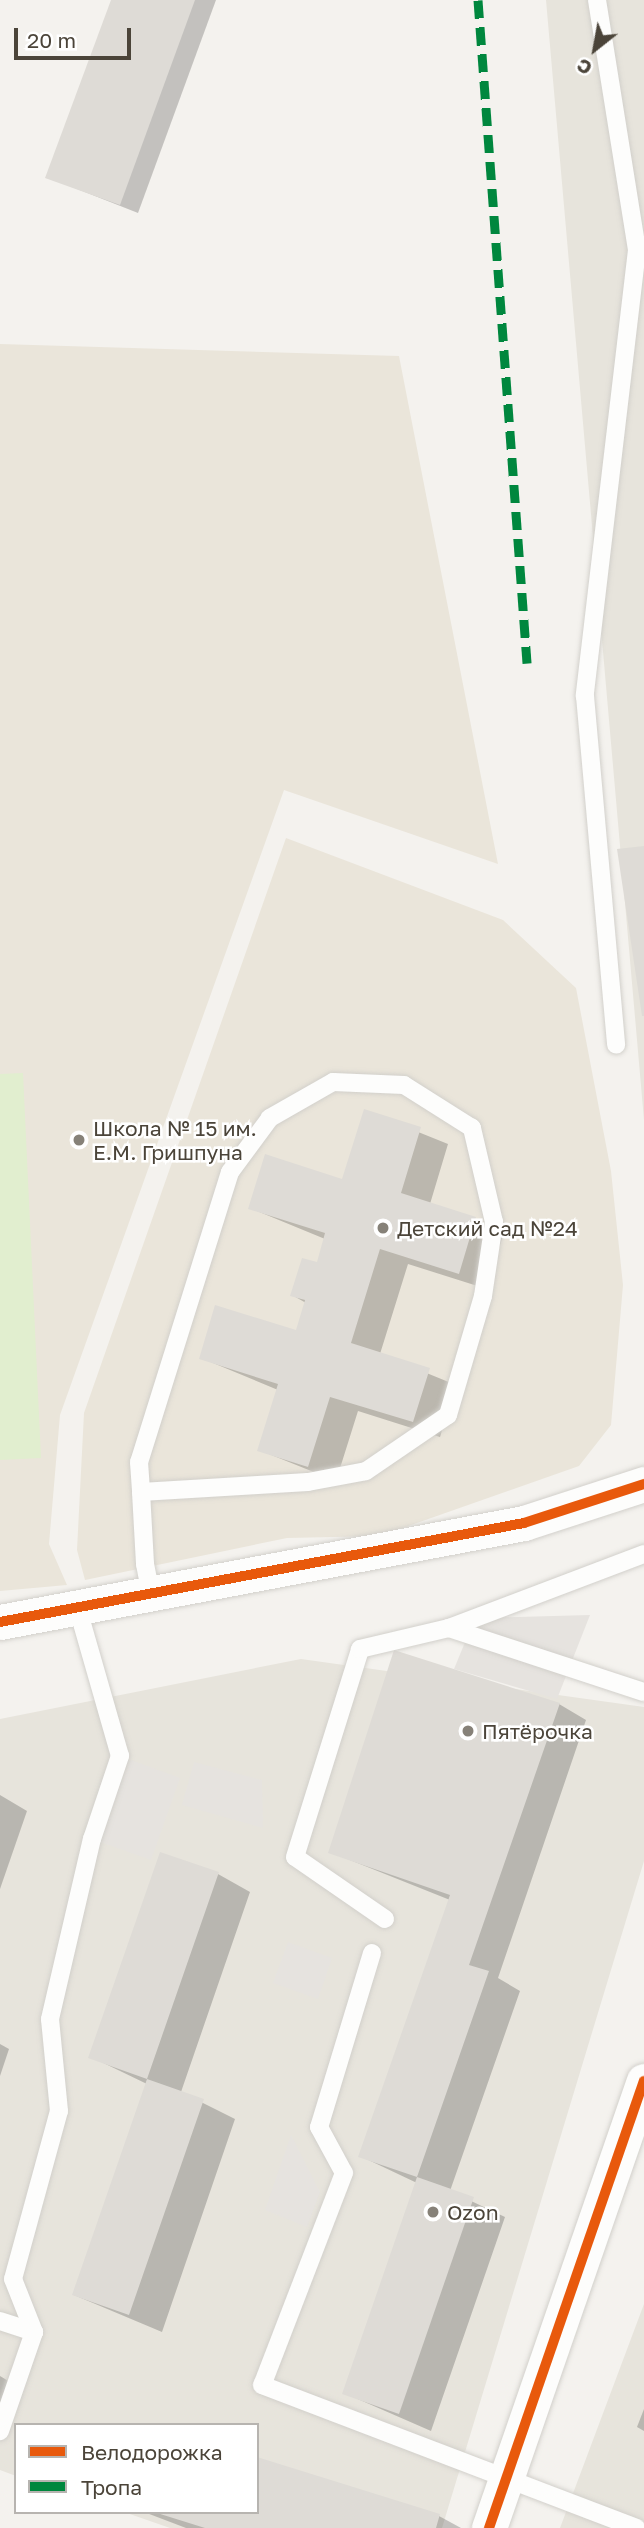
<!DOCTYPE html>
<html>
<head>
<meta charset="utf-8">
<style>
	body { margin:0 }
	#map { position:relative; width:644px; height:2528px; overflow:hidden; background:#f4f2ee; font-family:"Golos Text",sans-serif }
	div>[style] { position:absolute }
	.residential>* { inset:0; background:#e7e4dc }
	.education>* { inset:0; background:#eae5da }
	.green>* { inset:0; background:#e1eecf }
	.parking>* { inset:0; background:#e6e3df }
	.shadow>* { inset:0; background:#0003 }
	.building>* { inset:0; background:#dedbd6 }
	.roads { filter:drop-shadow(0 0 2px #d2d0cb) drop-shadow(0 0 2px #d2d0cb) }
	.service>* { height:18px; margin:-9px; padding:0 9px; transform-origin:9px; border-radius:9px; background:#fdfdfc }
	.minor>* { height:35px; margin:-17.5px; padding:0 17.5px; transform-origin:17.5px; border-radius:17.5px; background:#fdfdfc }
	.quiet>* { height:9px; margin-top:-4.5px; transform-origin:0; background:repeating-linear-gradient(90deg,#00873e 0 18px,transparent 0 27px) }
	.cycleway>* { height:10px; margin:-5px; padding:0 5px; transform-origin:5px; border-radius:5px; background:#e8590c }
	.dots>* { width:19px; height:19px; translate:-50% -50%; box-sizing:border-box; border:4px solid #fff; border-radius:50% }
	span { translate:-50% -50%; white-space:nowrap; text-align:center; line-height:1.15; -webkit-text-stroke:5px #fff; paint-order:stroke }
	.poi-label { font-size:21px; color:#4b4439 }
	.left { translate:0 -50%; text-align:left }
	.legend { position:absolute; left:14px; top:2423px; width:245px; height:91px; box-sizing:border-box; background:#fff; border:2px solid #b7b4b0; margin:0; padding:9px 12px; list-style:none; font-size:21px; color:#4b4439 }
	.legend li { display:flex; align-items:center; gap:14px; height:35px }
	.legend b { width:35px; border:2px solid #b7b4b0 }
	.north { position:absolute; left:560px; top:14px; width:70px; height:70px; -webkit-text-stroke:5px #fff; paint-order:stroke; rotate:211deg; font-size:19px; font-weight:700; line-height:28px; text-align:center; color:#4b4439 }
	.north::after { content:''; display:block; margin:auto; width:24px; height:32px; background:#4b4439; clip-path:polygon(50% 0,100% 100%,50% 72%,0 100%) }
	.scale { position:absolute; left:14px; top:28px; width:117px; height:32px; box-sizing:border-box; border:4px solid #4b4439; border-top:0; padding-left:9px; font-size:21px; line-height:24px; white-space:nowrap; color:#4b4439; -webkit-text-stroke:5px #fff; paint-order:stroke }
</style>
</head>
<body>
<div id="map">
	<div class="residential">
		<i style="clip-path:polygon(546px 0,644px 0,644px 1120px)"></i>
		<i style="clip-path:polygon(301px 1659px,644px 1707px,644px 1861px,442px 2528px,170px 2528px,124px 2512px,257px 2512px,257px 2425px,16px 2425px,16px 2476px,0 2470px,0 1719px)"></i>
		<i style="clip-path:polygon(644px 2304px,644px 2528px,560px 2528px)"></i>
	</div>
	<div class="education">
		<i style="clip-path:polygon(0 344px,399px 356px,498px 864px,284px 790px,60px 1415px,49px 1544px,67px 1585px,0 1591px)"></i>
		<i style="clip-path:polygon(286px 838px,503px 920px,576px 988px,611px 1171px,623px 1285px,611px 1425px,579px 1466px,380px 1536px,287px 1538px,85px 1580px,77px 1550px,84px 1413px)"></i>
	</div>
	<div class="green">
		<i style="clip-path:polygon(23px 1073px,41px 1458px,0 1460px,0 1074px)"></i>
	</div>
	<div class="parking">
		<i style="clip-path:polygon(590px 1615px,557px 1699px,454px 1669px,475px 1618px)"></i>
		<i style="clip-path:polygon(120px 1756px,180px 1778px,151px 1860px,92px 1839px)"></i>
		<i style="clip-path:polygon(194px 1762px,262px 1780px,263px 1828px,182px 1805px)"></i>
		<i style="clip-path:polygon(288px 1942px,332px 1958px,318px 1999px,273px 1983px)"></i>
		<i style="clip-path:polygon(291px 2135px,320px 2192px,307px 2227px,265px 2210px)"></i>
	</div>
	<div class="shadow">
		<i style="clip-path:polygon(113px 0,216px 0,138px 213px,47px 177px)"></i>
		<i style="clip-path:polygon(366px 1111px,448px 1144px,430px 1204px,503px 1235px,487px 1289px,408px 1264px,380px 1354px,456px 1385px,440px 1437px,358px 1411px,336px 1481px,259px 1450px,278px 1390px,201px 1358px,297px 1332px,306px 1303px,292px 1295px,318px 1265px,325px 1239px,250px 1208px,343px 1181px)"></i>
		<i style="clip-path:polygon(559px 1704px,586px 1720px,498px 1978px,520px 1991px,450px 2191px,505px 2217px,431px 2431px,344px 2393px,417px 2183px,360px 2156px,450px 1900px,330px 1852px)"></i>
		<i style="clip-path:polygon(0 1795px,27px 1811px,0 1889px)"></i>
		<i style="clip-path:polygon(218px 1874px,250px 1892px,181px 2092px,235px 2119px,162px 2332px,74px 2295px,147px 2084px,91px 2057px)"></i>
		<i style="clip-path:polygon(0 2044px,9px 2049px,0 2076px)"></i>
		<i style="clip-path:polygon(0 2376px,15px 2385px,0 2433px)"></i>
		<i style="clip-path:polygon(644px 2409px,644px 2431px,637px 2427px)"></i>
		<i style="clip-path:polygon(144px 2512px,439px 2516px,461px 2528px,186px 2528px)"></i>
	</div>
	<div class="building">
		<i style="clip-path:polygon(111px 0,195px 0,120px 205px,45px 178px)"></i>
		<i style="clip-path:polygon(644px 846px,644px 1016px,642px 1016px,617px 849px)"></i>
		<i style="clip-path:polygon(364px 1109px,421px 1127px,401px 1193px,476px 1217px,459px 1274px,380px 1249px,351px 1343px,430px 1368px,413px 1422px,330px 1397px,308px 1467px,257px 1451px,278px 1384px,199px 1359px,215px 1305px,296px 1330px,305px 1300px,290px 1296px,302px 1258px,317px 1262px,325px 1233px,248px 1209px,265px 1154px,342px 1179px)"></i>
		<i style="clip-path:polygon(394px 1650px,560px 1703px,469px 1965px,489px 1971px,417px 2177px,358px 2157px,450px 1895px,328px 1853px)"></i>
		<i style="clip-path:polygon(160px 1852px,219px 1872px,147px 2079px,204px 2099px,129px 2315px,72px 2295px,147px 2079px,88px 2058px)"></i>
		<i style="clip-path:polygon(417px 2177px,474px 2197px,399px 2414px,342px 2394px)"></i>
		<i style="clip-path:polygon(257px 2457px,440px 2514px,436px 2528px,205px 2528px,157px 2513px,257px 2512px)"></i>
	</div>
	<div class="roads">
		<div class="service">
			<i style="left:597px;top:0;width:253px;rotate:80.9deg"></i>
			<i style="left:637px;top:250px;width:449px;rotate:96.7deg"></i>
			<i style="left:585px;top:696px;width:350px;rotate:84.9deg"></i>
			<i style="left:141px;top:1492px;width:167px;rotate:-3.4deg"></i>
			<i style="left:308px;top:1482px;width:59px;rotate:-10.7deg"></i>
			<i style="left:366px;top:1471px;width:99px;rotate:-34.3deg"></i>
			<i style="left:448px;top:1415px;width:124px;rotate:-73.6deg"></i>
			<i style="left:483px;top:1296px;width:75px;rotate:-81.5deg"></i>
			<i style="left:494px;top:1222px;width:97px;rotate:-103.2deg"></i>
			<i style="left:472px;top:1128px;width:80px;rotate:-147.7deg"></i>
			<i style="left:404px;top:1085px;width:71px;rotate:-177.6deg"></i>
			<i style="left:333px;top:1082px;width:73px;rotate:150.3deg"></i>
			<i style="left:270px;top:1118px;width:67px;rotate:126.5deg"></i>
			<i style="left:230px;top:1172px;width:304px;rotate:107.4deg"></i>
			<i style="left:139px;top:1462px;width:30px;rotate:86deg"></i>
			<i style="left:141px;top:1492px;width:72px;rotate:86.8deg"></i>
			<i style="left:145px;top:1564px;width:26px;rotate:79deg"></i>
			<i style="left:449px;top:1628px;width:205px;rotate:18.2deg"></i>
			<i style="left:385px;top:1919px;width:109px;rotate:-145.4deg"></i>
			<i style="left:295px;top:1857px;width:218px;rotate:-72.6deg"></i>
			<i style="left:360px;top:1649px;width:91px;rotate:-13.3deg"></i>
			<i style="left:449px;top:1628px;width:209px;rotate:-20.8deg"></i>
			<i style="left:372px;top:1953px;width:182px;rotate:106.9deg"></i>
			<i style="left:319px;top:2127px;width:52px;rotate:61.5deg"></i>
			<i style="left:344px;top:2173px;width:227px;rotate:111.1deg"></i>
			<i style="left:262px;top:2385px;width:401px;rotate:20.9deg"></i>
			<i style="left:0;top:2321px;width:36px;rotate:18deg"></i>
			<i style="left:34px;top:2332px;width:105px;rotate:109deg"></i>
			<i style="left:34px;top:2332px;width:57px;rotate:-111.6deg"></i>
			<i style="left:13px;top:2279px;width:174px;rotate:-74.7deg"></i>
			<i style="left:59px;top:2111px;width:92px;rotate:-95.6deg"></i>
			<i style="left:50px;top:2019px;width:185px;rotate:-76.9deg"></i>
			<i style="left:92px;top:1839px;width:88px;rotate:-71.4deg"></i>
			<i style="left:120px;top:1756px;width:152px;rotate:-106deg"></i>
		</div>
		<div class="minor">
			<i style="left:0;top:1622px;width:533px;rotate:-10.7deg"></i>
			<i style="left:524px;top:1523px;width:126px;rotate:-18deg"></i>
			<i style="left:489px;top:2528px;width:473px;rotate:-70.9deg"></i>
		</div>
	</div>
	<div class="quiet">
		<i style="left:478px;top:0;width:665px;rotate:85.77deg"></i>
	</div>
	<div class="cycleway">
		<i style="left:0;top:1622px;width:533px;rotate:-10.7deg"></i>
		<i style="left:524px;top:1523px;width:126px;rotate:-18deg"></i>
		<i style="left:489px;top:2528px;width:473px;rotate:-70.9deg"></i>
	</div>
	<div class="dots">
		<i style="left:79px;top:1140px;background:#868178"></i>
		<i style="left:383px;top:1228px;background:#868178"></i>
		<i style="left:468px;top:1731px;background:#868178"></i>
		<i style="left:433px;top:2212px;background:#868178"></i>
	</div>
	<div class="poi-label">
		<span class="left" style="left:93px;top:1140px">Школа № 15 им.<br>Е.М. Гришпуна</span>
		<span class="left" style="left:397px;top:1228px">Детский сад №24</span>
		<span class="left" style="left:482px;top:1731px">Пятёрочка</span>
		<span class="left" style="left:447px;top:2212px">Ozon</span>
	</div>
	<ul class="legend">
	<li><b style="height:9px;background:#e8590c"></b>Велодорожка</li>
	<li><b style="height:9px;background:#00873e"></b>Тропа</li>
	</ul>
	<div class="north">С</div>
	<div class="scale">20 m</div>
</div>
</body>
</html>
